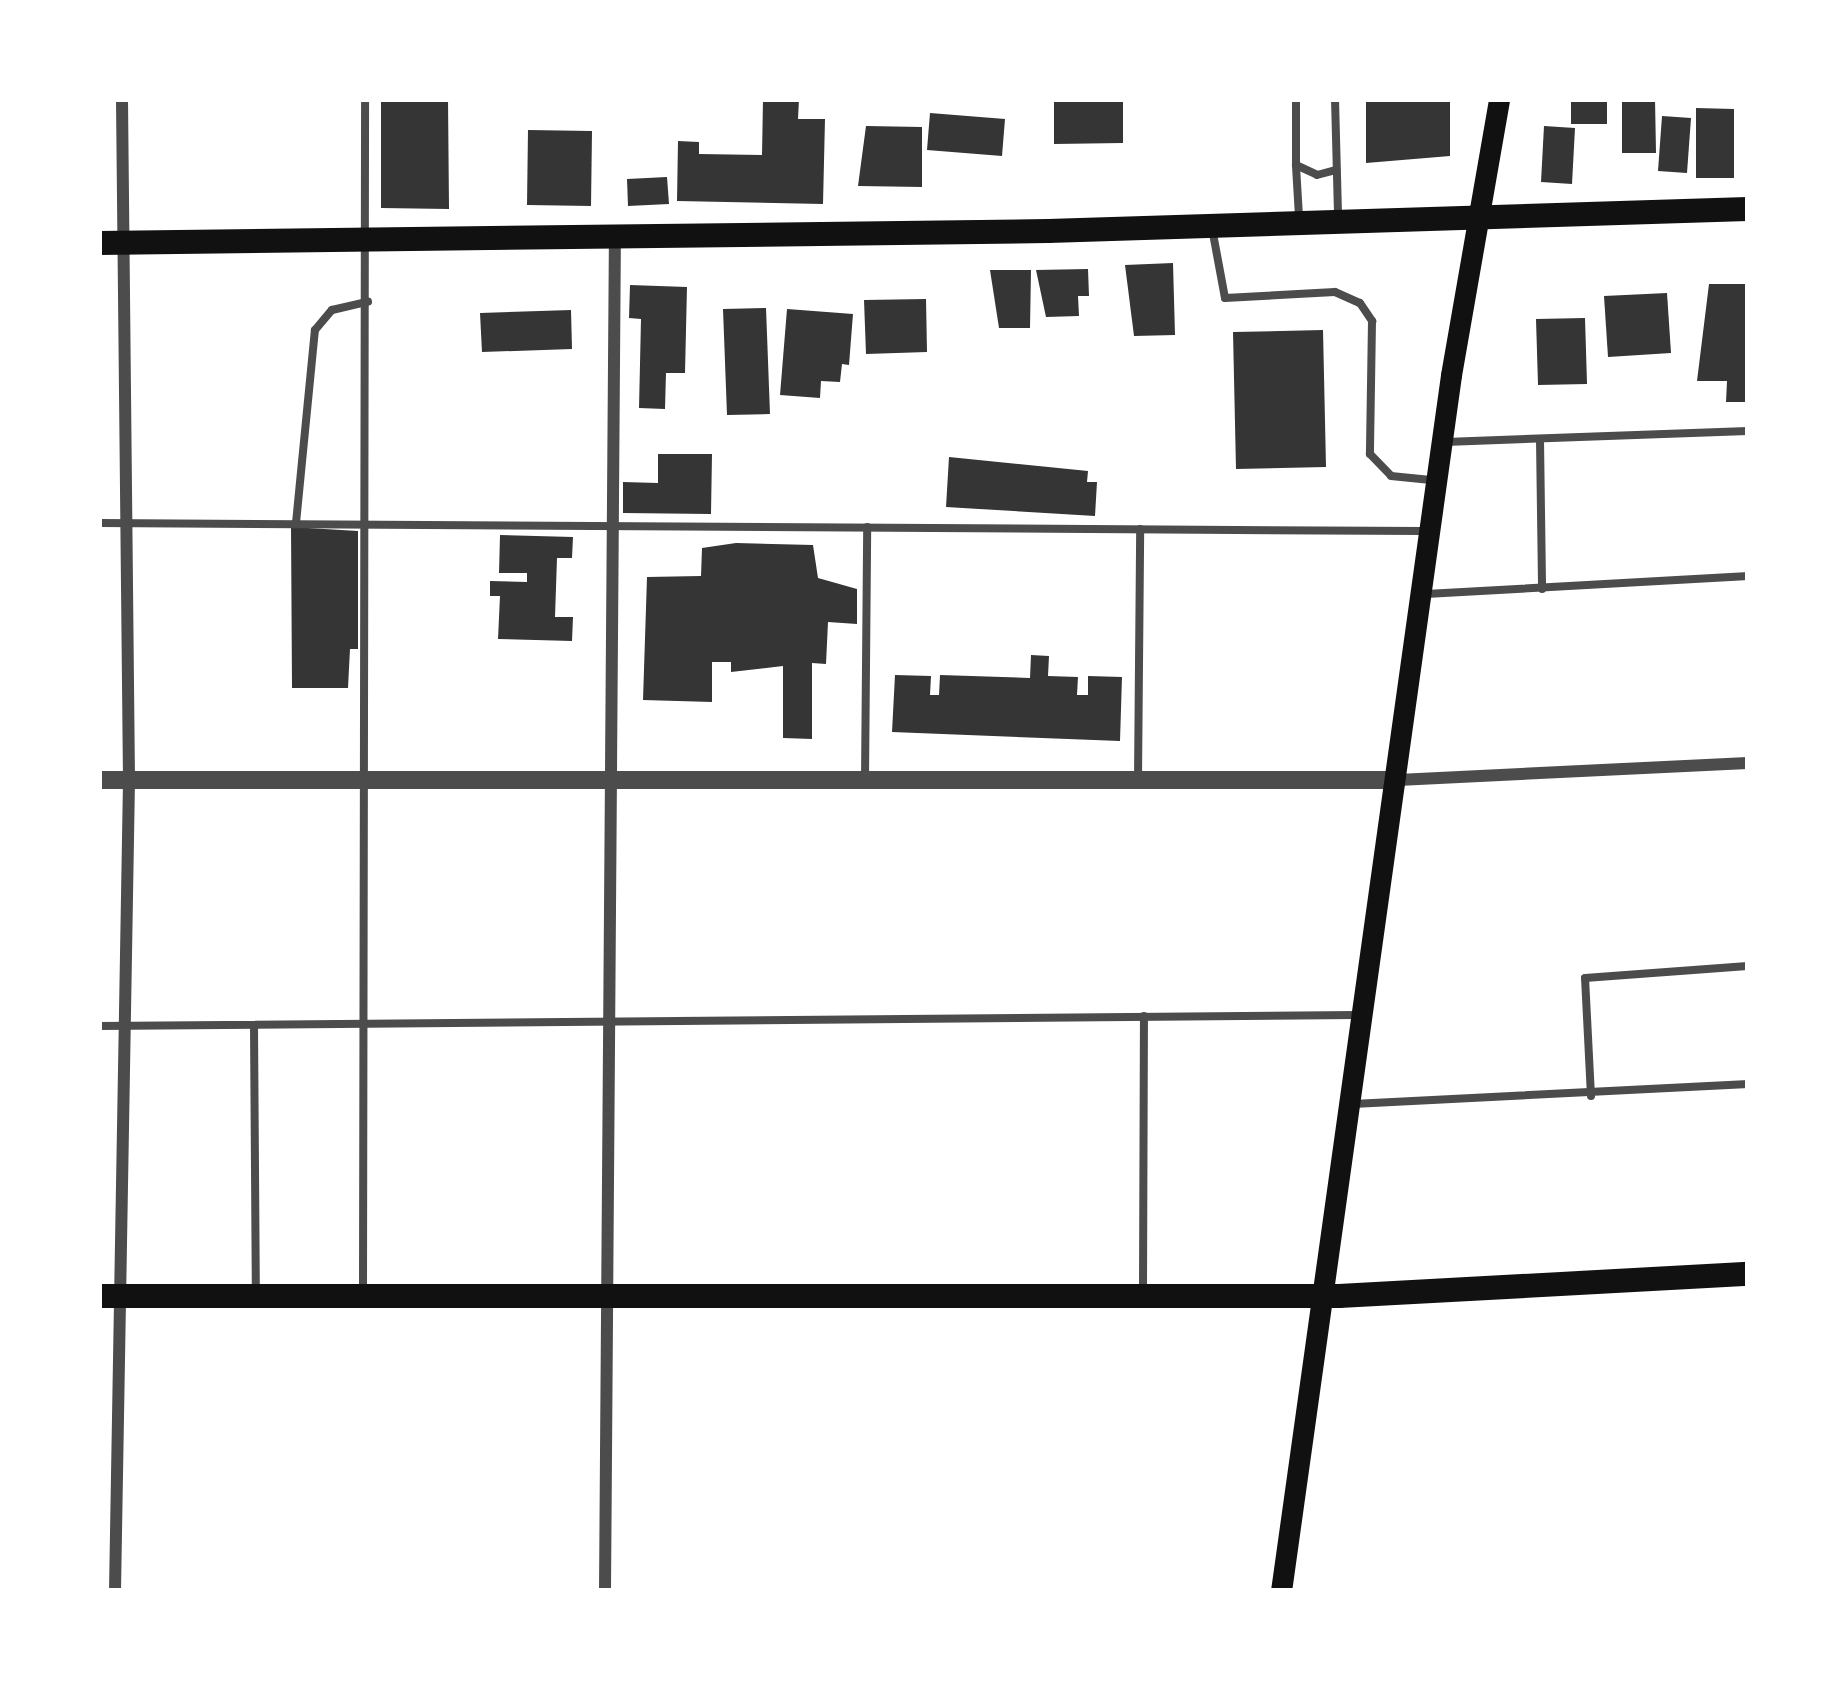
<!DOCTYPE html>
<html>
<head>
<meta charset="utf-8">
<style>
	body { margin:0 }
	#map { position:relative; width:1847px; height:1690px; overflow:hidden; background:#fff; font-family:Roboto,sans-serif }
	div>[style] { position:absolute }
	.building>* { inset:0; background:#353535 }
	.service>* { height:8px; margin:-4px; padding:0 4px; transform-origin:4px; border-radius:4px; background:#4c4c4c }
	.minor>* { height:12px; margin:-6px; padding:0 6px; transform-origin:6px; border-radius:6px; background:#4c4c4c }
	.tertiary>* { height:18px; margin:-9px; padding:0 9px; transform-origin:9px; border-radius:9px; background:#4c4c4c }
	.secondary>* { height:21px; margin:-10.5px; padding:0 10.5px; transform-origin:10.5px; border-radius:10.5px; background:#111 }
	.trunk>* { height:24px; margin:-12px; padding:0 12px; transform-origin:12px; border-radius:12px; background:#111 }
	span { translate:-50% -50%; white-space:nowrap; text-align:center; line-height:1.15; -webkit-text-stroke:10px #fff; paint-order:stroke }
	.frame { position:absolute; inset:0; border:102px solid #fff; pointer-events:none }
</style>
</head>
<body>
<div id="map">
	<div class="building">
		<i style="clip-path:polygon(381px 99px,448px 99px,449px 209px,381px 208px)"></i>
		<i style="clip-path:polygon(763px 99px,799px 99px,798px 119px,825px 119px,823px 204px,677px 201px,678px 141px,699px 142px,699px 154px,762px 155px)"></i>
		<i style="clip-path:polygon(1054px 99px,1123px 99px,1123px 143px,1054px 144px)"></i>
		<i style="clip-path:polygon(1366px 99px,1450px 99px,1450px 156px,1366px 163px)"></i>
		<i style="clip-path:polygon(1571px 99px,1607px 99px,1607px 124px,1571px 124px)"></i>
		<i style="clip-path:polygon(1622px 99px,1655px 99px,1656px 153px,1622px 153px)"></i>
		<i style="clip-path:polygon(1696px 108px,1734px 109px,1734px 178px,1696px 178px)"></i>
		<i style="clip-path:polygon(930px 113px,1005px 119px,1002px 156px,927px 150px)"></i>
		<i style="clip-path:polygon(1662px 116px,1691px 118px,1687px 173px,1658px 171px)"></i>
		<i style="clip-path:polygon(866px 126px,922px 127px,922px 187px,858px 186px)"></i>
		<i style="clip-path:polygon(1544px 126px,1575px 128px,1572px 184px,1541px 182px)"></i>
		<i style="clip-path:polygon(528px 130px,592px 131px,591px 206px,527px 205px)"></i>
		<i style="clip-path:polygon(667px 177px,669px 204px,628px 206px,627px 179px)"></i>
		<i style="clip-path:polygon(1173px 263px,1175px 335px,1134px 336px,1125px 265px)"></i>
		<i style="clip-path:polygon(1088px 269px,1089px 296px,1078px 296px,1079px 316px,1046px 317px,1036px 270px)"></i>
		<i style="clip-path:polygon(990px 270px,1031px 270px,1030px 328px,999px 328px)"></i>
		<i style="clip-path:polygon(1709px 284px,1748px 284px,1748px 402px,1726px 402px,1727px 381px,1697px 381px)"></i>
		<i style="clip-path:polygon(630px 285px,687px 287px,685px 373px,666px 373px,665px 409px,639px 408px,641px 319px,629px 318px)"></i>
		<i style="clip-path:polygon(1667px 293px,1671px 353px,1608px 357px,1604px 296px)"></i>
		<i style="clip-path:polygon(926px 299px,927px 352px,866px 354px,864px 300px)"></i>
		<i style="clip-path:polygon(766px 308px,770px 414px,727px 415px,723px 309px)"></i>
		<i style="clip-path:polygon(787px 309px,853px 314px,849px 365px,842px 364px,840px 382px,821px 381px,820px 398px,780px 395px)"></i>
		<i style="clip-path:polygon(571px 310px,572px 349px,482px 352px,480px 313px)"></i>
		<i style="clip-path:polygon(1585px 318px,1587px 384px,1538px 385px,1536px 319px)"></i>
		<i style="clip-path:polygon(1323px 330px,1326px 467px,1236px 469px,1233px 332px)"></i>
		<i style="clip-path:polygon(658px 454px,712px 454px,711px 514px,623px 513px,623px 482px,658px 483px)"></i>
		<i style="clip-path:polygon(949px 457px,1088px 471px,1087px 482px,1097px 482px,1095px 516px,946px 507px)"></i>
		<i style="clip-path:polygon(291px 527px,358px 531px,358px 649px,350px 649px,348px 688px,292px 688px)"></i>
		<i style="clip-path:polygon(500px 535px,573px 537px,572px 558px,557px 558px,555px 617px,573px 617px,572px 641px,498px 639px,500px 596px,490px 596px,490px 581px,527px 582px,527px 573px,499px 573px)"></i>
		<i style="clip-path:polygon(736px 543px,813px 545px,818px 578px,857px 589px,857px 624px,828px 622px,826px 664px,812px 663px,812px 739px,783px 738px,783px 666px,731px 672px,731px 662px,712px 662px,712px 702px,643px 700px,647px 577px,701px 576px,702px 548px)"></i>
		<i style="clip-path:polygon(1031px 655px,1049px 656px,1048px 676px,1078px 677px,1077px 695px,1088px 695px,1088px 676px,1122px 677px,1120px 741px,892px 732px,895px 675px,931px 676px,930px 695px,939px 695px,940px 675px,1030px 678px)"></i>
	</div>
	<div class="service">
		<i style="left:1296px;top:99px;width:66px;rotate:90deg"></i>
		<i style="left:1296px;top:165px;width:23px;rotate:25deg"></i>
		<i style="left:1317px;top:175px;width:20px;rotate:-15deg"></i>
		<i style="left:1335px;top:99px;width:116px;rotate:88.5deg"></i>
		<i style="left:1296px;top:166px;width:51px;rotate:86.6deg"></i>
		<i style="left:1212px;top:228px;width:71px;rotate:79.5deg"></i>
		<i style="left:1225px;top:298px;width:110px;rotate:-3.1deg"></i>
		<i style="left:1335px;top:292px;width:27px;rotate:24deg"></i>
		<i style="left:1360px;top:303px;width:22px;rotate:56deg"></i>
		<i style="left:1372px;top:321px;width:133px;rotate:90.9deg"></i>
		<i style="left:1370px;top:454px;width:30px;rotate:46deg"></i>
		<i style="left:1391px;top:476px;width:40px;rotate:5.7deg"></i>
		<i style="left:1540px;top:440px;width:149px;rotate:89.2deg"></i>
		<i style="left:1445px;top:442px;width:303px;rotate:-2.1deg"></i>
		<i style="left:99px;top:523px;width:1324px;rotate:0.35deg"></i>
		<i style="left:296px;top:523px;width:194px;rotate:-84.4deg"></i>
		<i style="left:315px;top:330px;width:26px;rotate:-50deg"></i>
		<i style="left:332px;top:310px;width:37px;rotate:-13deg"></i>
		<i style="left:1426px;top:594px;width:323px;rotate:-3.2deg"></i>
		<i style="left:865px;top:780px;width:253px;rotate:-89.5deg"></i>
		<i style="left:1138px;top:780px;width:251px;rotate:-89.5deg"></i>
		<i style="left:99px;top:1026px;width:1257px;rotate:-0.5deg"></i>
		<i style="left:254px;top:1026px;width:265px;rotate:89.6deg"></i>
		<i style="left:1591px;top:1096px;width:118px;rotate:-92.9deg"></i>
		<i style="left:1585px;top:978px;width:163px;rotate:-4.2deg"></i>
		<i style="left:1353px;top:1104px;width:396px;rotate:-2.9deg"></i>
		<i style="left:363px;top:1291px;width:1192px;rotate:-89.9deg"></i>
		<i style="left:1143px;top:1291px;width:275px;rotate:-89.8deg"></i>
	</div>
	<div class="minor">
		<i style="left:1398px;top:780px;width:350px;rotate:-2.8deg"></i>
		<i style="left:115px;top:1591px;width:811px;rotate:-89.01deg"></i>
		<i style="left:129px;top:780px;width:681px;rotate:-90.59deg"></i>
		<i style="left:605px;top:1591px;width:1353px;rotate:-89.58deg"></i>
	</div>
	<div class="tertiary">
		<i style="left:99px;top:780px;width:1299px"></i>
	</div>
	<div class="secondary">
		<i style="left:1281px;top:1591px;width:1228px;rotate:-82.04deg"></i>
		<i style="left:1451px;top:375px;width:280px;rotate:-80.1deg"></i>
	</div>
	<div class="trunk">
		<i style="left:99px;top:243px;width:949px;rotate:-0.72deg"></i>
		<i style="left:1048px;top:231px;width:700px;rotate:-1.8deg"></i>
		<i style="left:99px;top:1296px;width:1240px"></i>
		<i style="left:1339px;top:1296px;width:410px;rotate:-3.1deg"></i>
	</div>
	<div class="frame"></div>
</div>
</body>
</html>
